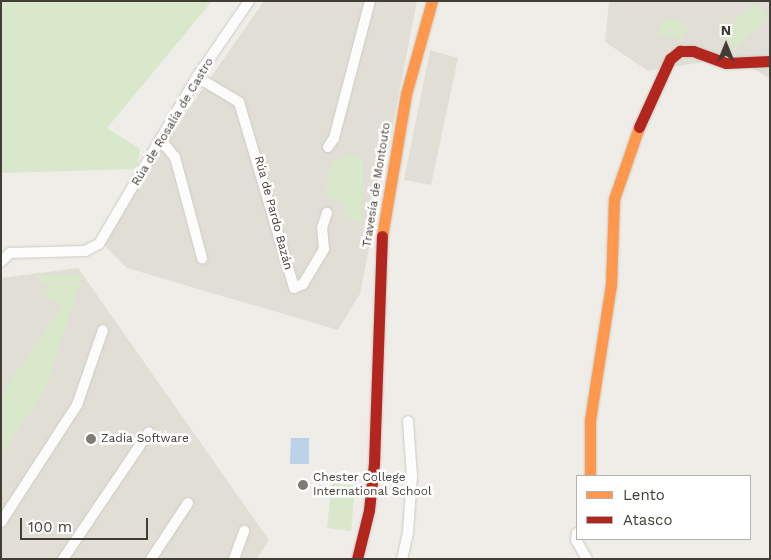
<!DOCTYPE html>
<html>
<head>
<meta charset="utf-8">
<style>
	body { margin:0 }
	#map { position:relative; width:771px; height:560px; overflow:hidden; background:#eeede8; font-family:"Work Sans",sans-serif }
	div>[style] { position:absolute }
	.residential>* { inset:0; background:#e1dfd5 }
	.green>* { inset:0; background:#d9e7ca }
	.water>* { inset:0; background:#bbd2e9 }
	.roads { filter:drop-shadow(0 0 1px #cccac5) drop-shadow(0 0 1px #cccac5) }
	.street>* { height:10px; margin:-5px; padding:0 5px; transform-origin:5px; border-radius:5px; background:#fcfcfc }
	.slow>* { height:11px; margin:-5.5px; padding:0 5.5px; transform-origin:5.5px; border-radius:5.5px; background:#ff974d }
	.jam>* { height:11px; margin:-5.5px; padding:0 5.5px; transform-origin:5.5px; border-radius:5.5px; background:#b3261e }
	.dots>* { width:14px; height:14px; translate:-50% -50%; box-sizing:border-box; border:2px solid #fff; border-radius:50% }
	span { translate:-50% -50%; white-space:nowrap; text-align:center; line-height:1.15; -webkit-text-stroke:5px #fff; paint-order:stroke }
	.street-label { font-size:12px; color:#423e35 }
	.poi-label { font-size:12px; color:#423e35 }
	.left { translate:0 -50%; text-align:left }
	.frame { position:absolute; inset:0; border:2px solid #423e35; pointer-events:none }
	.legend { position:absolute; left:576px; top:475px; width:175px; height:65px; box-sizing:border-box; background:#fff; border:1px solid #b3b2ae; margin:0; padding:6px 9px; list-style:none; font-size:15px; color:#423e35 }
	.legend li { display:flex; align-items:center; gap:10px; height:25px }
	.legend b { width:25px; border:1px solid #b3b2ae }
	.north { position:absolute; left:701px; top:20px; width:50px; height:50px; -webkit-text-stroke:4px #fff; paint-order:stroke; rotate:0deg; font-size:14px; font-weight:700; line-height:20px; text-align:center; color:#423e35 }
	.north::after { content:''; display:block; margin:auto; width:18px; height:22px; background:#423e35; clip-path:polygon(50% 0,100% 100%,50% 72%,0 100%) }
	.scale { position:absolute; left:20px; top:518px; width:128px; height:22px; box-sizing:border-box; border:2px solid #423e35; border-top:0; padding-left:6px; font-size:15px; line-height:18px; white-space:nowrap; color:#423e35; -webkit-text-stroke:4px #fff; paint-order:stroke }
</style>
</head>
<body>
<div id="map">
	<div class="residential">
		<i style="clip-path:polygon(264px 1px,417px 1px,360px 294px,338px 330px,127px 268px,98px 239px)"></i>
		<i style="clip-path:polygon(609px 1px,770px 1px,770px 79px,734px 57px,648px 71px,605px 42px)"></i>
		<i style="clip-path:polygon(430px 50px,458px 58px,431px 185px,404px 180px)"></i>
		<i style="clip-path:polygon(78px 268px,269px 540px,257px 559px,1px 559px,1px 278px)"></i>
	</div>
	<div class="green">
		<i style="clip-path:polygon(1px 1px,212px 1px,107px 128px,140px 149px,137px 169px,1px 173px)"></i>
		<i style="clip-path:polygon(755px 4px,769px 18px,735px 49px,721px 32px)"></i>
		<i style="clip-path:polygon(664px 18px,688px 25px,683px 38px,657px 35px)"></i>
		<i style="clip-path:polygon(348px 155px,362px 159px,362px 225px,343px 214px,343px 203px,325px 196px,331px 162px)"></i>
		<i style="clip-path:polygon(34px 275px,82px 275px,45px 391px,1px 455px,1px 395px,62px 306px,44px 295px,50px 287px)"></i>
		<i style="clip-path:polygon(332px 483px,355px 486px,351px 531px,327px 528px)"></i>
	</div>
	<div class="water">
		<i style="clip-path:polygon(291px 438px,309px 438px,309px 464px,290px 464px)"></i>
	</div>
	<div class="roads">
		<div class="street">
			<i style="left:197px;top:77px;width:49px;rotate:30.8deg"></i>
			<i style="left:239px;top:102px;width:194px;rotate:73.5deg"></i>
			<i style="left:294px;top:288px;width:10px;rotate:-24deg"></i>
			<i style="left:303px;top:284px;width:41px;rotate:-59deg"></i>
			<i style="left:324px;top:249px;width:21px;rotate:-95deg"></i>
			<i style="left:322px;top:228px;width:16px;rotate:-72deg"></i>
			<i style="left:161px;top:140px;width:22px;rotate:51deg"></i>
			<i style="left:175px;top:157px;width:105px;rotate:75deg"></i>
			<i style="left:328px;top:147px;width:11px;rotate:-56deg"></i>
			<i style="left:334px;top:138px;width:142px;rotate:-75.3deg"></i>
			<i style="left:1px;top:262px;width:13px;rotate:-45deg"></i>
			<i style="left:10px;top:253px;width:75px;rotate:-1.5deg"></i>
			<i style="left:85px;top:251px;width:16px;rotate:-27deg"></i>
			<i style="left:99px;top:244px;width:194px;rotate:-59.6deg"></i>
			<i style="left:197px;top:77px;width:92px;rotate:-55.6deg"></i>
			<i style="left:1px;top:522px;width:140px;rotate:-57deg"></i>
			<i style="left:77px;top:405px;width:79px;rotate:-70.9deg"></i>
			<i style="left:577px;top:533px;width:7px;rotate:98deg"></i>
			<i style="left:576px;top:540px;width:22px;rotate:60deg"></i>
			<i style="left:63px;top:559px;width:153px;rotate:-55.9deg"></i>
			<i style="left:151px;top:559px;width:67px;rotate:-56.5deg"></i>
			<i style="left:234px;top:559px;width:30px;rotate:-70deg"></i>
			<i style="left:402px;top:559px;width:28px;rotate:-77deg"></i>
			<i style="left:408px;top:532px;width:56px;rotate:-85.9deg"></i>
			<i style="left:412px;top:476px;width:55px;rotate:-94.2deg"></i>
		</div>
		<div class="slow">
			<i style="left:382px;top:236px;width:144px;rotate:-80.4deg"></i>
			<i style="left:406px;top:94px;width:97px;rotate:-74.4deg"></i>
			<i style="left:590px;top:476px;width:56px;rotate:-90deg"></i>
			<i style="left:590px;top:420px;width:137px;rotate:-81.2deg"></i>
			<i style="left:611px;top:285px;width:86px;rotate:-88deg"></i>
			<i style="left:614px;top:199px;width:76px;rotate:-70.9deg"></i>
		</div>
		<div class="jam">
			<i style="left:639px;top:127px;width:75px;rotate:-65.5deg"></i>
			<i style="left:670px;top:59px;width:13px;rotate:-39deg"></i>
			<i style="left:680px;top:51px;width:13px"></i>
			<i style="left:693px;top:51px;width:35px;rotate:20deg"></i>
			<i style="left:726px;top:63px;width:44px;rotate:-2.6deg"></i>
			<i style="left:357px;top:559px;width:50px;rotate:-76.2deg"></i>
			<i style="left:369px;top:510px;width:47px;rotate:-83.9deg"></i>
			<i style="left:374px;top:463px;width:227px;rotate:-88deg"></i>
		</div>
	</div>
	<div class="dots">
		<i style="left:91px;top:439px;background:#7e7b74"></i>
		<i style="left:303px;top:485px;background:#7e7b74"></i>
	</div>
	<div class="street-label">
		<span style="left:173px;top:122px;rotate:-59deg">Rúa de Rosalía de Castro</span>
		<span style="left:377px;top:185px;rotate:-81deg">Travesía de Montouto</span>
		<span style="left:273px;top:213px;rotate:75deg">Rúa de Pardo Bazán</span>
	</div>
	<div class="poi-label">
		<span class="left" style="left:101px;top:439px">Zadia Software</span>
		<span class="left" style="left:313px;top:485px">Chester College<br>International School</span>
	</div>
	<div class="frame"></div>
	<ul class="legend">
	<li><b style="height:6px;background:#ff974d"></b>Lento</li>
	<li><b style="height:6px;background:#b3261e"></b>Atasco</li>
	</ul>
	<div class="north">N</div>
	<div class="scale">100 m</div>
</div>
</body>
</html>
